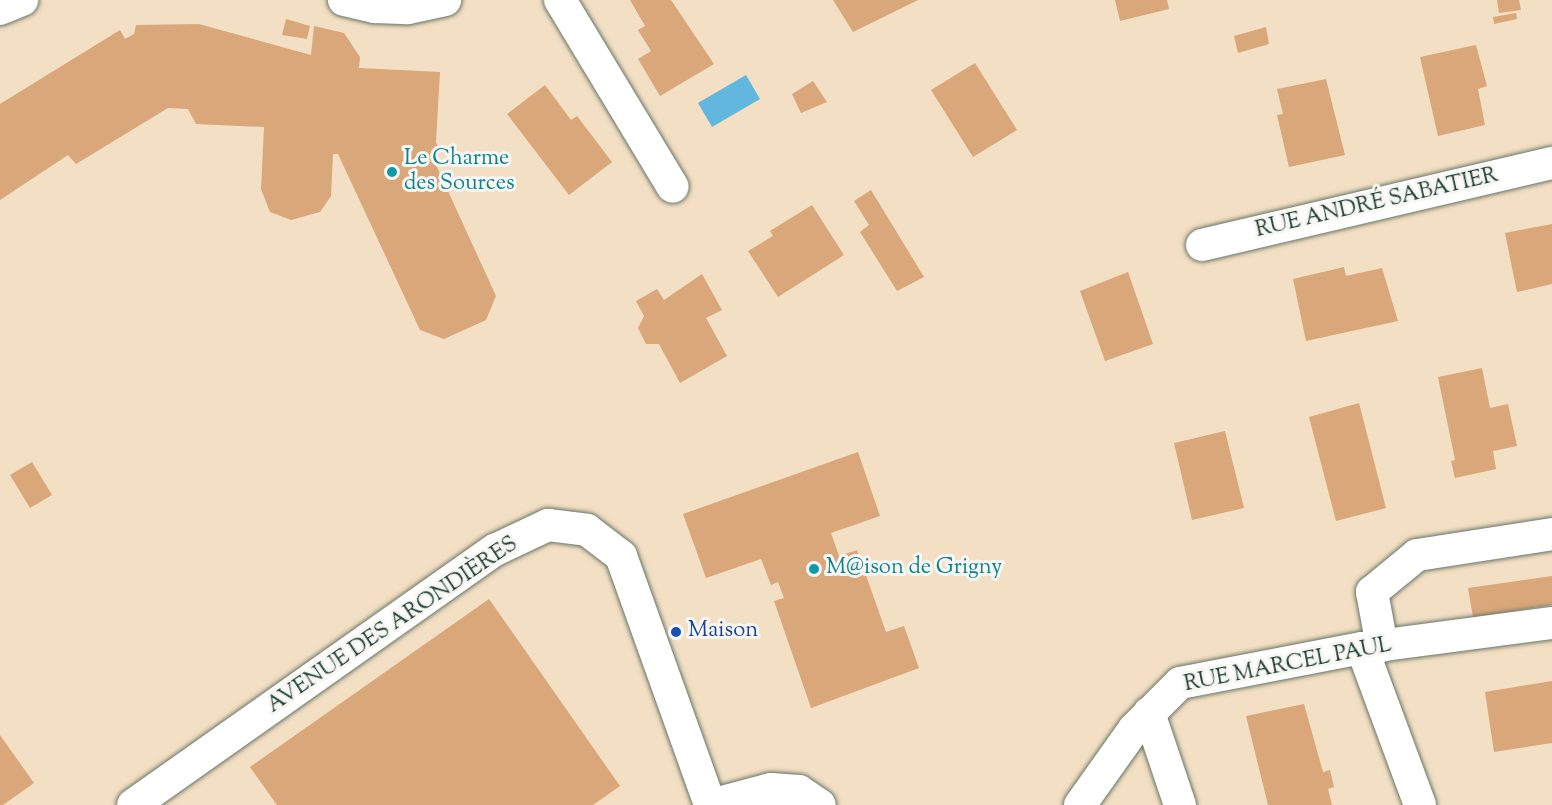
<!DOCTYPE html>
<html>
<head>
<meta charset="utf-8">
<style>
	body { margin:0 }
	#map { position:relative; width:1552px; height:805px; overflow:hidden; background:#f3dfc4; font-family:"Sorts Mill Goudy",serif }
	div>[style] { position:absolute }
	.water>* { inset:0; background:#62b7de }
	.building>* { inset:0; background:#d9a779 }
	.roads { filter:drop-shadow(0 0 2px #697666) drop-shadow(0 0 2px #697666) }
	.minor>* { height:32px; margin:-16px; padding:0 16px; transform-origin:16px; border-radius:16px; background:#fff }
	.dots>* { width:16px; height:16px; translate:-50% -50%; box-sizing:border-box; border:3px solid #f6f6f2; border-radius:50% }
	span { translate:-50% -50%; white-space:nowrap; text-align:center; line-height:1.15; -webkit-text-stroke:6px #f6f6f2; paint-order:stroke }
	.culture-label { font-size:22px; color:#0d838f }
	.left { translate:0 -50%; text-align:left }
	.street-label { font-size:22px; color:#1f3d34 }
	.transit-label { font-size:22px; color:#164399 }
</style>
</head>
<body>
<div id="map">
	<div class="water">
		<i style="clip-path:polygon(746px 75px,760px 99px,712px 127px,698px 103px)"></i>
	</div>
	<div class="building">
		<i style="clip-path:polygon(630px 0,671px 0,714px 64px,660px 96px,638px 59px,651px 51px,638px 30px,645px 26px)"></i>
		<i style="clip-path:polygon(833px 0,918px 0,853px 32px)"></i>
		<i style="clip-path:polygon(1115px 0,1167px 0,1169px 9px,1120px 21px)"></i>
		<i style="clip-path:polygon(1497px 0,1519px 0,1521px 10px,1499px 13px)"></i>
		<i style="clip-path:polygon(1516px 13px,1517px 19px,1494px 24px,1493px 17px)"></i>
		<i style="clip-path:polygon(286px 19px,310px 26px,307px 39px,282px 35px)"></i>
		<i style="clip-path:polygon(199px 24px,311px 55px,314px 26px,344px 33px,360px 57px,359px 68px,440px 72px,436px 142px,439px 150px,431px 154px,496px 296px,486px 320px,444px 339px,420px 330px,338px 154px,333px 154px,331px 196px,320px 212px,291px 220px,270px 212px,261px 189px,264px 127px,196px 124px,188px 109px,168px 108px,76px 164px,68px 155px,0 200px,0 104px,120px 30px,125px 39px,134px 34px,136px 25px)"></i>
		<i style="clip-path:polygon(1266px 27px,1269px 44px,1238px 53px,1234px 36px)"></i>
		<i style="clip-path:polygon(1476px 45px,1487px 86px,1478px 89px,1485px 125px,1438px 136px,1420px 57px)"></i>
		<i style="clip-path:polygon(975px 63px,1017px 130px,973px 157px,931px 90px)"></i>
		<i style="clip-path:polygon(1326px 79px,1345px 155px,1289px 167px,1277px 115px,1283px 114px,1277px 89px)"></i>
		<i style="clip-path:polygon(813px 81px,827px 102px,801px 113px,792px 94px)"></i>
		<i style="clip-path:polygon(545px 85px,571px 120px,577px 116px,612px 162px,569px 195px,507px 114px)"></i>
		<i style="clip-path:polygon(871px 190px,924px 277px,897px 291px,860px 232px,869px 225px,854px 201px)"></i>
		<i style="clip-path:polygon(812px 205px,844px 255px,778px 297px,748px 251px,773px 236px,770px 231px)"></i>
		<i style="clip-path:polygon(1552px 224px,1552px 284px,1517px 292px,1505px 233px)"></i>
		<i style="clip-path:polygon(1344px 267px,1346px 276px,1382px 268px,1398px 321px,1306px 341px,1293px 279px)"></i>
		<i style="clip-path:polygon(1128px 272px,1153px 344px,1105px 361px,1080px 291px)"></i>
		<i style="clip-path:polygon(702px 274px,722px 310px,706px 318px,727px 356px,680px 383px,659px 344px,646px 344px,638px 328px,644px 316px,636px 301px,657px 289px,664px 300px)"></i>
		<i style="clip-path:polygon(1482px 368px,1490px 408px,1508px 404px,1517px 446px,1493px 451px,1496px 469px,1455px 478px,1451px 461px,1455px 460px,1438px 377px)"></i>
		<i style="clip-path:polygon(1359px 403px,1386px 508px,1336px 521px,1309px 417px)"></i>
		<i style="clip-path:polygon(1225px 431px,1244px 508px,1192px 520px,1174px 443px)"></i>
		<i style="clip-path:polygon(858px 452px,880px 516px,831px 533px,839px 556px,857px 550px,886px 632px,904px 626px,919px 668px,811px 708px,774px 601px,784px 598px,778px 582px,771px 585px,761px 559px,706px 578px,683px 514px)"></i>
		<i style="clip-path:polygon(32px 462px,52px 495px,30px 508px,10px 475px)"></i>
		<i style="clip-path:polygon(1552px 576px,1552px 605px,1473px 617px,1468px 588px)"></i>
		<i style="clip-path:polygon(489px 599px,620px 786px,593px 805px,277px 805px,250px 767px)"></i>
		<i style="clip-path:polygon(1552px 681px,1552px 743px,1494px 752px,1485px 692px)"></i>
		<i style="clip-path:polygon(1304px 704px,1323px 772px,1330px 770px,1334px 787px,1328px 789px,1332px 805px,1268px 805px,1246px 716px)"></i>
		<i style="clip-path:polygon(0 735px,34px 783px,3px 805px,0 805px)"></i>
	</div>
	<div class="roads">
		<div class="minor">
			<i style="left:344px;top:0;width:32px;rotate:13deg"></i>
			<i style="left:375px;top:7px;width:33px;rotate:2deg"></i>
			<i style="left:408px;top:8px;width:38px;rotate:-12deg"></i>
			<i style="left:560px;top:0;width:218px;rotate:58.9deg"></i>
			<i style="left:0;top:9px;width:24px;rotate:-22deg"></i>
			<i style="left:1202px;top:245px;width:359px;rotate:-13.2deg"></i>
			<i style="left:1382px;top:646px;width:55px;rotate:-100.5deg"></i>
			<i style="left:1372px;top:592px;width:58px;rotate:-39.4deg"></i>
			<i style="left:1417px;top:555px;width:137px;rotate:-8.8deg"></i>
			<i style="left:1362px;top:648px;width:167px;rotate:69.7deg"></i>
			<i style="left:1149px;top:713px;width:97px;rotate:71.4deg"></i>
			<i style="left:133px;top:805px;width:443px;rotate:-35.2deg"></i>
			<i style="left:495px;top:550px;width:59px;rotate:-25.3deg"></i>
			<i style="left:548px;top:525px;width:39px;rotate:7deg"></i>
			<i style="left:587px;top:530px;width:43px;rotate:37.4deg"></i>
			<i style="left:621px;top:556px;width:264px;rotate:70.3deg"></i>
			<i style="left:711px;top:805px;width:62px;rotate:-14.9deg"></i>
			<i style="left:771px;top:789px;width:28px;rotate:4deg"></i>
			<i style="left:799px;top:791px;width:25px;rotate:34deg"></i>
			<i style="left:1080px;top:805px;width:93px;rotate:-54.6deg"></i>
			<i style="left:1134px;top:729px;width:65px;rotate:-45deg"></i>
			<i style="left:1180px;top:683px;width:185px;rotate:-10.9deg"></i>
			<i style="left:1362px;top:648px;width:192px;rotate:-7.5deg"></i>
		</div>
	</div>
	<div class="dots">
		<i style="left:392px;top:172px;background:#0f9aa8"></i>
		<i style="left:814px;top:569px;background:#0f9aa8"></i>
		<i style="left:676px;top:632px;background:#1a4fb4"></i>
	</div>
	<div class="culture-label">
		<span class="left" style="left:404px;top:172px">Le Charme<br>des Sources</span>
		<span class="left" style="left:826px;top:569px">M@ison de Grigny</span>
	</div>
	<div class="street-label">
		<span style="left:1377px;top:204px;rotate:-13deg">RUE ANDRÉ SABATIER</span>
		<span style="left:393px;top:626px;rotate:-34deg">AVENUE DES ARONDIÈRES</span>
		<span style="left:1288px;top:666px;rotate:-11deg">RUE MARCEL PAUL</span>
	</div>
	<div class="transit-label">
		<span class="left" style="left:688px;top:632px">Maison</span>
	</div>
</div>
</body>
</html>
